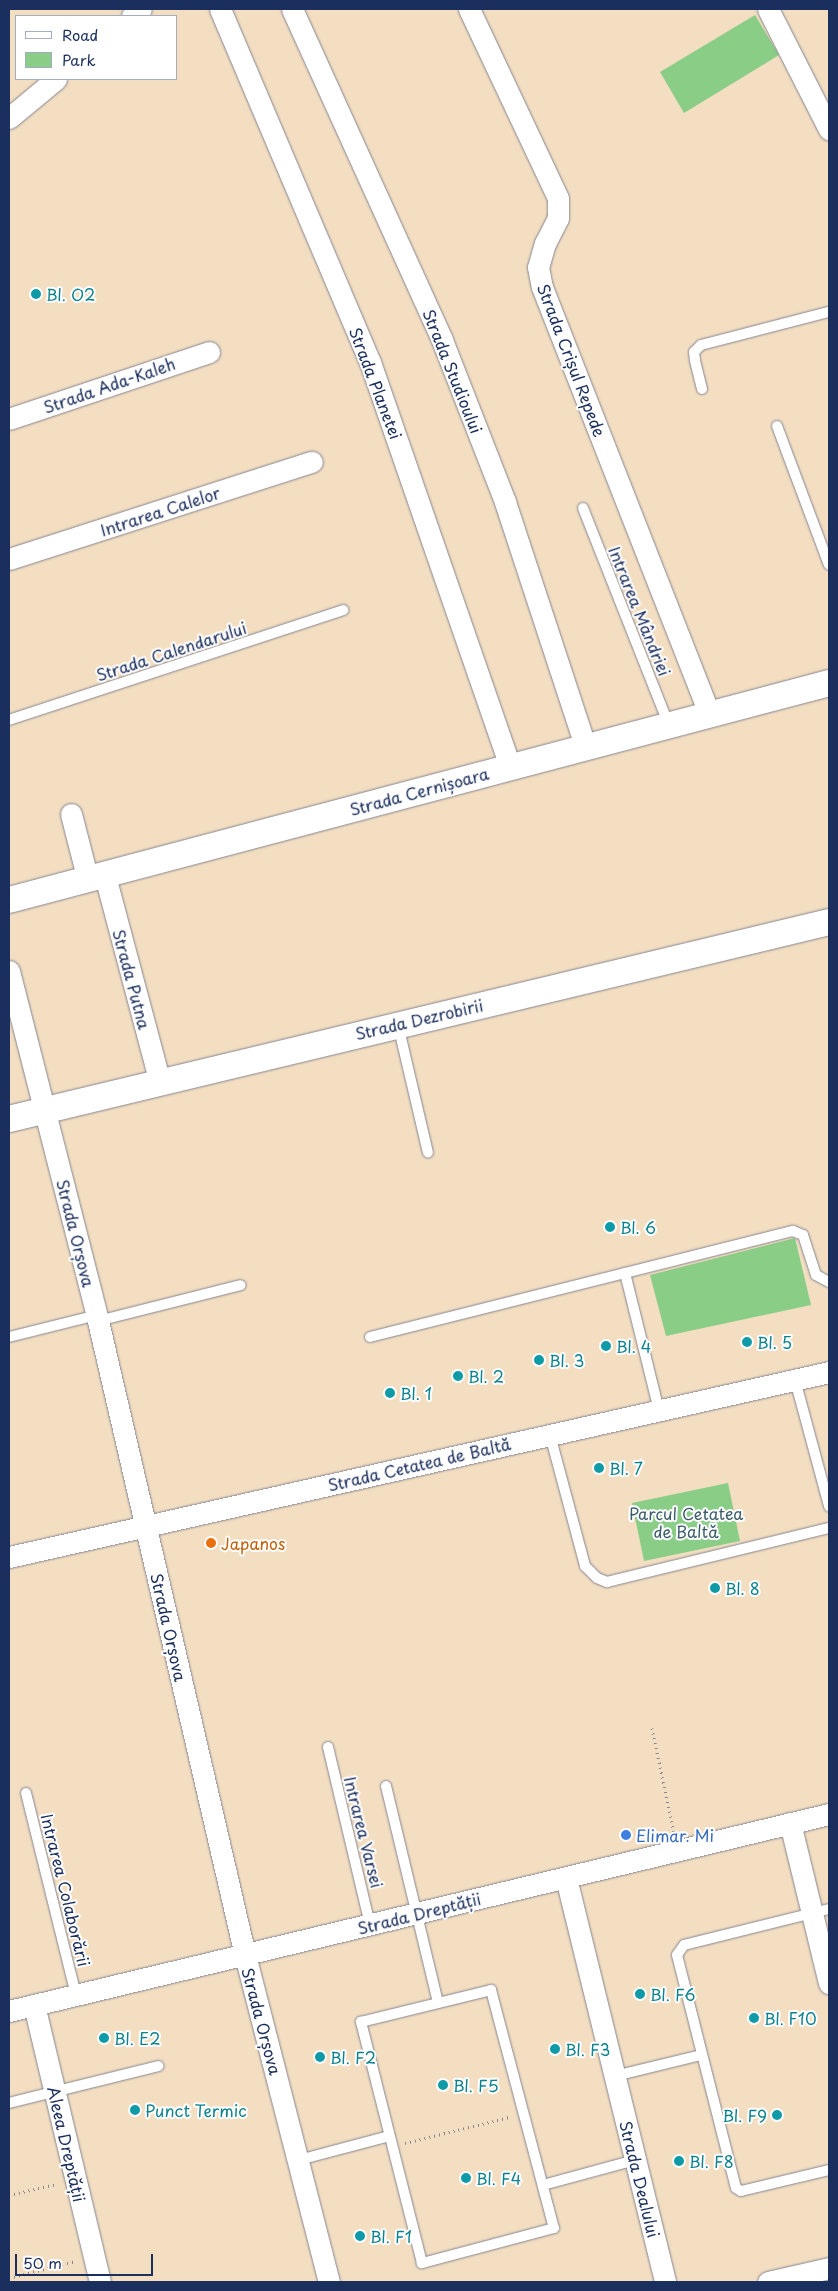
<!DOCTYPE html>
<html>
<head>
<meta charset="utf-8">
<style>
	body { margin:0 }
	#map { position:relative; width:838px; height:2291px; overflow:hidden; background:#f3dec2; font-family:"Playpen Sans",sans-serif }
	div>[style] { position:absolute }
	.green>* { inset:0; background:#89cd86 }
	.path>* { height:3px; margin-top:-1.5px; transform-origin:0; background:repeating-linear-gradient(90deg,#878690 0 1px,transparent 0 5px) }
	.roads { filter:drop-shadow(0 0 1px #878690) drop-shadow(0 0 1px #878690) }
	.service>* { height:10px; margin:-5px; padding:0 5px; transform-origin:5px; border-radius:5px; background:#fff }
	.minor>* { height:21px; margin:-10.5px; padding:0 10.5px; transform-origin:10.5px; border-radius:10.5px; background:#fff }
	.tertiary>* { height:26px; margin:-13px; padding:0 13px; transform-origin:13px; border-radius:13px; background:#fff }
	.dots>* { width:14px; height:14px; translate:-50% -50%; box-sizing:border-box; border:2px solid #fff; border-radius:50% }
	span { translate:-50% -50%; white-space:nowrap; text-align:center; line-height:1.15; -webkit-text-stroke:4px #fff; paint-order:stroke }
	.culture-label { font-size:16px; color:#0d838f }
	.left { translate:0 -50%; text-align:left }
	.right { translate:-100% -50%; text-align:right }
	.street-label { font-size:16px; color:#1b2f5e }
	.park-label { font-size:16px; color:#3c5e6a }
	.food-label { font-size:16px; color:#c56008 }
	.shop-label { font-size:16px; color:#366cbe }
	.frame { position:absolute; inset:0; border:10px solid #1b2f5e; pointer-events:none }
	.legend { position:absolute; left:15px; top:15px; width:162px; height:65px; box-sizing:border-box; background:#fff; border:1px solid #a4acbf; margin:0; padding:6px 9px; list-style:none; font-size:15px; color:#1b2f5e }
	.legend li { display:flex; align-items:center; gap:10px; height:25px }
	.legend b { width:25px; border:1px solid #a4acbf }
	.scale { position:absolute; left:15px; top:2254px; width:138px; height:22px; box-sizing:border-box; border:2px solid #1b2f5e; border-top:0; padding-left:6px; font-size:15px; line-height:18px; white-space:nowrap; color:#1b2f5e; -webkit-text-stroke:4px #fff; paint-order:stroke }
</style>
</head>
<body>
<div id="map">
	<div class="green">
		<i style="clip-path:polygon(755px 15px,779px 55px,684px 113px,660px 72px)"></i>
		<i style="clip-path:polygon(795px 1238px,811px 1305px,666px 1336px,650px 1275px)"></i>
		<i style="clip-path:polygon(728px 1483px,740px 1541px,644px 1561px,632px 1503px)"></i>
	</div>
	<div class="path">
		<i style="left:652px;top:1728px;width:107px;rotate:78.2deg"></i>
		<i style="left:405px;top:2143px;width:108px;rotate:-13.9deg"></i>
		<i style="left:9px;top:2195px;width:49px;rotate:-12.9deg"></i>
		<i style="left:9px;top:2278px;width:69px;rotate:-14.2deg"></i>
	</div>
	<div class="roads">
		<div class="service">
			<i style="left:702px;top:389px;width:30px;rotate:-104deg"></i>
			<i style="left:695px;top:360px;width:8px;rotate:-97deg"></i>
			<i style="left:694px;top:352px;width:10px;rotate:-45deg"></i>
			<i style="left:701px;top:345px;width:132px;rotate:-14.5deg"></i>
			<i style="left:777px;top:426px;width:148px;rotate:69.5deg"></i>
			<i style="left:583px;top:508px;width:233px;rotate:68.4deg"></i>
			<i style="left:9px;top:720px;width:352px;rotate:-18.2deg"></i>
			<i style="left:398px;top:1025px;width:131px;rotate:76.8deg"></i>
			<i style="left:625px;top:1273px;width:141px;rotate:76.1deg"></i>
			<i style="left:98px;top:1321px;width:147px;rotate:-14.1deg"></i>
			<i style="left:9px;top:1337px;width:91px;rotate:-14deg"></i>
			<i style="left:370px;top:1337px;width:436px;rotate:-14.1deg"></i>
			<i style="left:793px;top:1231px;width:11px;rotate:22deg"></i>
			<i style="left:803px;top:1235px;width:42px;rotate:72deg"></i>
			<i style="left:816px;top:1275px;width:15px;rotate:28deg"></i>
			<i style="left:795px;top:1380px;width:131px;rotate:74.9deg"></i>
			<i style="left:550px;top:1435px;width:136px;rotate:75deg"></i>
			<i style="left:585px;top:1566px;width:17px;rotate:45deg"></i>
			<i style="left:597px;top:1578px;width:11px;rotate:22deg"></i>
			<i style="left:607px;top:1582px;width:228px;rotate:-13.7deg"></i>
			<i style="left:328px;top:1747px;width:183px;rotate:76.7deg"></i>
			<i style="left:386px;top:1786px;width:223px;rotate:76.5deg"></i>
			<i style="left:26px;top:1793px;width:208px;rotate:76.1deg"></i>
			<i style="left:829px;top:1909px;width:149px;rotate:166.1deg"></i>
			<i style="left:684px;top:1945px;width:12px;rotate:125deg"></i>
			<i style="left:677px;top:1955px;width:240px;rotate:75.8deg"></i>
			<i style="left:736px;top:2188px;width:6px;rotate:31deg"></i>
			<i style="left:741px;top:2191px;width:90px;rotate:-13.4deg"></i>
			<i style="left:491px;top:1990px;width:246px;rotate:75.2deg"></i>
			<i style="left:554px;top:2228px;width:137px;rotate:165.1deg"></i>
			<i style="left:422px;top:2263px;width:249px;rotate:-104.2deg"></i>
			<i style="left:361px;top:2022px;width:134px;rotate:-13.8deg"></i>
			<i style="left:615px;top:2076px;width:89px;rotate:-13.7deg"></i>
			<i style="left:9px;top:2103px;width:154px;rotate:-13.9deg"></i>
			<i style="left:299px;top:2160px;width:93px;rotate:-14.9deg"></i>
			<i style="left:543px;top:2185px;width:95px;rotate:-15.2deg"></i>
		</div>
		<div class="minor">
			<i style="left:220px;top:9px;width:384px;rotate:67deg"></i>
			<i style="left:370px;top:362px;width:428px;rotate:70.9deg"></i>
			<i style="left:292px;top:9px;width:363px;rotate:65.6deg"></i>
			<i style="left:442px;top:340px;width:174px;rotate:68.7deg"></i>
			<i style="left:505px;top:502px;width:257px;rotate:71.8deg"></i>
			<i style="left:469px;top:9px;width:209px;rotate:64.8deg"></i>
			<i style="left:558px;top:198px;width:20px;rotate:90deg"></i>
			<i style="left:558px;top:218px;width:28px;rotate:117deg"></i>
			<i style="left:545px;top:243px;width:25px;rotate:106deg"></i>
			<i style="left:538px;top:267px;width:20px;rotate:79deg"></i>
			<i style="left:542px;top:287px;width:458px;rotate:68.6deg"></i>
			<i style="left:768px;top:9px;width:135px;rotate:63.1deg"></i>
			<i style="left:132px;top:16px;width:11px;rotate:-38deg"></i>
			<i style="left:9px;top:118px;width:61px;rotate:-39.7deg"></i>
			<i style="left:9px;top:419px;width:211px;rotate:-18.5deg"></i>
			<i style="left:9px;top:559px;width:318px;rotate:-17.8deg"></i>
			<i style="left:71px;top:814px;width:68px;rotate:75.6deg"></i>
			<i style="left:105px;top:876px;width:213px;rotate:75.1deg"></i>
			<i style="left:9px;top:971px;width:361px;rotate:75.7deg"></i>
			<i style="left:98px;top:1321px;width:651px;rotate:76.95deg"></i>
			<i style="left:245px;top:1955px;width:338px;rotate:75.6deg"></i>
			<i style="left:9px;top:1557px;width:841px;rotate:-12.71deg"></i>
			<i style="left:790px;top:1823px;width:165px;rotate:76.3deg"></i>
			<i style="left:566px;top:1878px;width:416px;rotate:76.2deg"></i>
			<i style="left:34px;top:2005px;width:285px;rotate:76.6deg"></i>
			<i style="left:9px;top:2011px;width:843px;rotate:-13.51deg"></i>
			<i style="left:768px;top:2282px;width:63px;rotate:-12.9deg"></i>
		</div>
		<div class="tertiary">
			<i style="left:9px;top:900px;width:848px;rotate:-14.82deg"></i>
			<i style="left:9px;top:1119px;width:843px;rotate:-13.51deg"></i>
		</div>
	</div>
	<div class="dots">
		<i style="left:36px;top:294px;background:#0f9aa8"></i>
		<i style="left:610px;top:1227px;background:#0f9aa8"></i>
		<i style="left:747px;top:1342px;background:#0f9aa8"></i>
		<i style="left:606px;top:1346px;background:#0f9aa8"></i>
		<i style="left:539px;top:1360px;background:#0f9aa8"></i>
		<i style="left:458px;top:1376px;background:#0f9aa8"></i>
		<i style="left:390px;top:1393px;background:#0f9aa8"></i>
		<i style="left:599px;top:1468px;background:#0f9aa8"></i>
		<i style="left:211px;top:1543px;background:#e8710a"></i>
		<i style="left:715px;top:1588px;background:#0f9aa8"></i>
		<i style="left:626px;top:1835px;background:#3f7fe0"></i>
		<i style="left:640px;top:1994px;background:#0f9aa8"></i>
		<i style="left:754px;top:2018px;background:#0f9aa8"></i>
		<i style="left:104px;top:2038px;background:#0f9aa8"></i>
		<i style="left:555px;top:2049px;background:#0f9aa8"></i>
		<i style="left:320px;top:2057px;background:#0f9aa8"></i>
		<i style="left:443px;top:2085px;background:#0f9aa8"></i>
		<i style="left:135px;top:2110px;background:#0f9aa8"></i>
		<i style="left:777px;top:2115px;background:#0f9aa8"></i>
		<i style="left:679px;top:2161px;background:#0f9aa8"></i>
		<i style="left:466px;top:2178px;background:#0f9aa8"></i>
		<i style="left:360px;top:2236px;background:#0f9aa8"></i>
	</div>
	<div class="culture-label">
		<span class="left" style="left:46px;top:294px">Bl. O2</span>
		<span class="left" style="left:620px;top:1227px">Bl. 6</span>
		<span class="left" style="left:757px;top:1342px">Bl. 5</span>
		<span class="left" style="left:616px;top:1346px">Bl. 4</span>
		<span class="left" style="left:549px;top:1360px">Bl. 3</span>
		<span class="left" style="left:468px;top:1376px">Bl. 2</span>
		<span class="left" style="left:400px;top:1393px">Bl. 1</span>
		<span class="left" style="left:609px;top:1468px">Bl. 7</span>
		<span class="left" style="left:725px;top:1588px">Bl. 8</span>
		<span class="left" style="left:650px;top:1994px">Bl. F6</span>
		<span class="left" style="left:764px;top:2018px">Bl. F10</span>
		<span class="left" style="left:114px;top:2038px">Bl. E2</span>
		<span class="left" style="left:565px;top:2049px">Bl. F3</span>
		<span class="left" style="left:330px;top:2057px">Bl. F2</span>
		<span class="left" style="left:453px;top:2085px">Bl. F5</span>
		<span class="left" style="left:145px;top:2110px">Punct Termic</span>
		<span class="right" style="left:767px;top:2115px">Bl. F9</span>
		<span class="left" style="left:689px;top:2161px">Bl. F8</span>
		<span class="left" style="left:476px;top:2178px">Bl. F4</span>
		<span class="left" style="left:370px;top:2236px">Bl. F1</span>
	</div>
	<div class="street-label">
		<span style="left:572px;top:360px;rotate:69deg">Strada Crișul Repede</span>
		<span style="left:453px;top:371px;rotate:68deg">Strada Studioului</span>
		<span style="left:376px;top:383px;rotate:69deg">Strada Planetei</span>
		<span style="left:109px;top:385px;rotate:-19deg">Strada Ada-Kaleh</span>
		<span style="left:160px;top:511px;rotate:-18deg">Intrarea Calelor</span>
		<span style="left:640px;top:611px;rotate:68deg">Intrarea Mândriei</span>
		<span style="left:171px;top:651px;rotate:-18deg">Strada Calendarului</span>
		<span style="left:419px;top:791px;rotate:-15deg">Strada Cernișoara</span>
		<span style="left:132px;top:979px;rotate:75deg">Strada Putna</span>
		<span style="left:419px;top:1019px;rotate:-13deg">Strada Dezrobirii</span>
		<span style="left:76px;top:1233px;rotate:76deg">Strada Orșova</span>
		<span style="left:419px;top:1464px;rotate:-13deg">Strada Cetatea de Baltă</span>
		<span style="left:169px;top:1627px;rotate:77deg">Strada Orșova</span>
		<span style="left:364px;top:1832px;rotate:76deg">Intrarea Varsei</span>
		<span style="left:66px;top:1890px;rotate:76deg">Intrarea Colaborării</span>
		<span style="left:419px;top:1913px;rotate:-14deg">Strada Dreptății</span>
		<span style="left:262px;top:2021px;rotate:75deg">Strada Orșova</span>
		<span style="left:67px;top:2144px;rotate:77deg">Aleea Dreptății</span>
		<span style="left:640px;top:2179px;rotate:76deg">Strada Dealului</span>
	</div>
	<div class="park-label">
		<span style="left:686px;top:1522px">Parcul Cetatea<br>de Baltă</span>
	</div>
	<div class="food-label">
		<span class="left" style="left:221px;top:1543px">Japanos</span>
	</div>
	<div class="shop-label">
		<span class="left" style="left:636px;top:1835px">Elimar. Mi</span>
	</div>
	<div class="frame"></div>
	<ul class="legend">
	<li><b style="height:6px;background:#fff"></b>Road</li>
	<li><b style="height:14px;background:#89cd86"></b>Park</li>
	</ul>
	<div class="scale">50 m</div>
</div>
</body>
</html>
